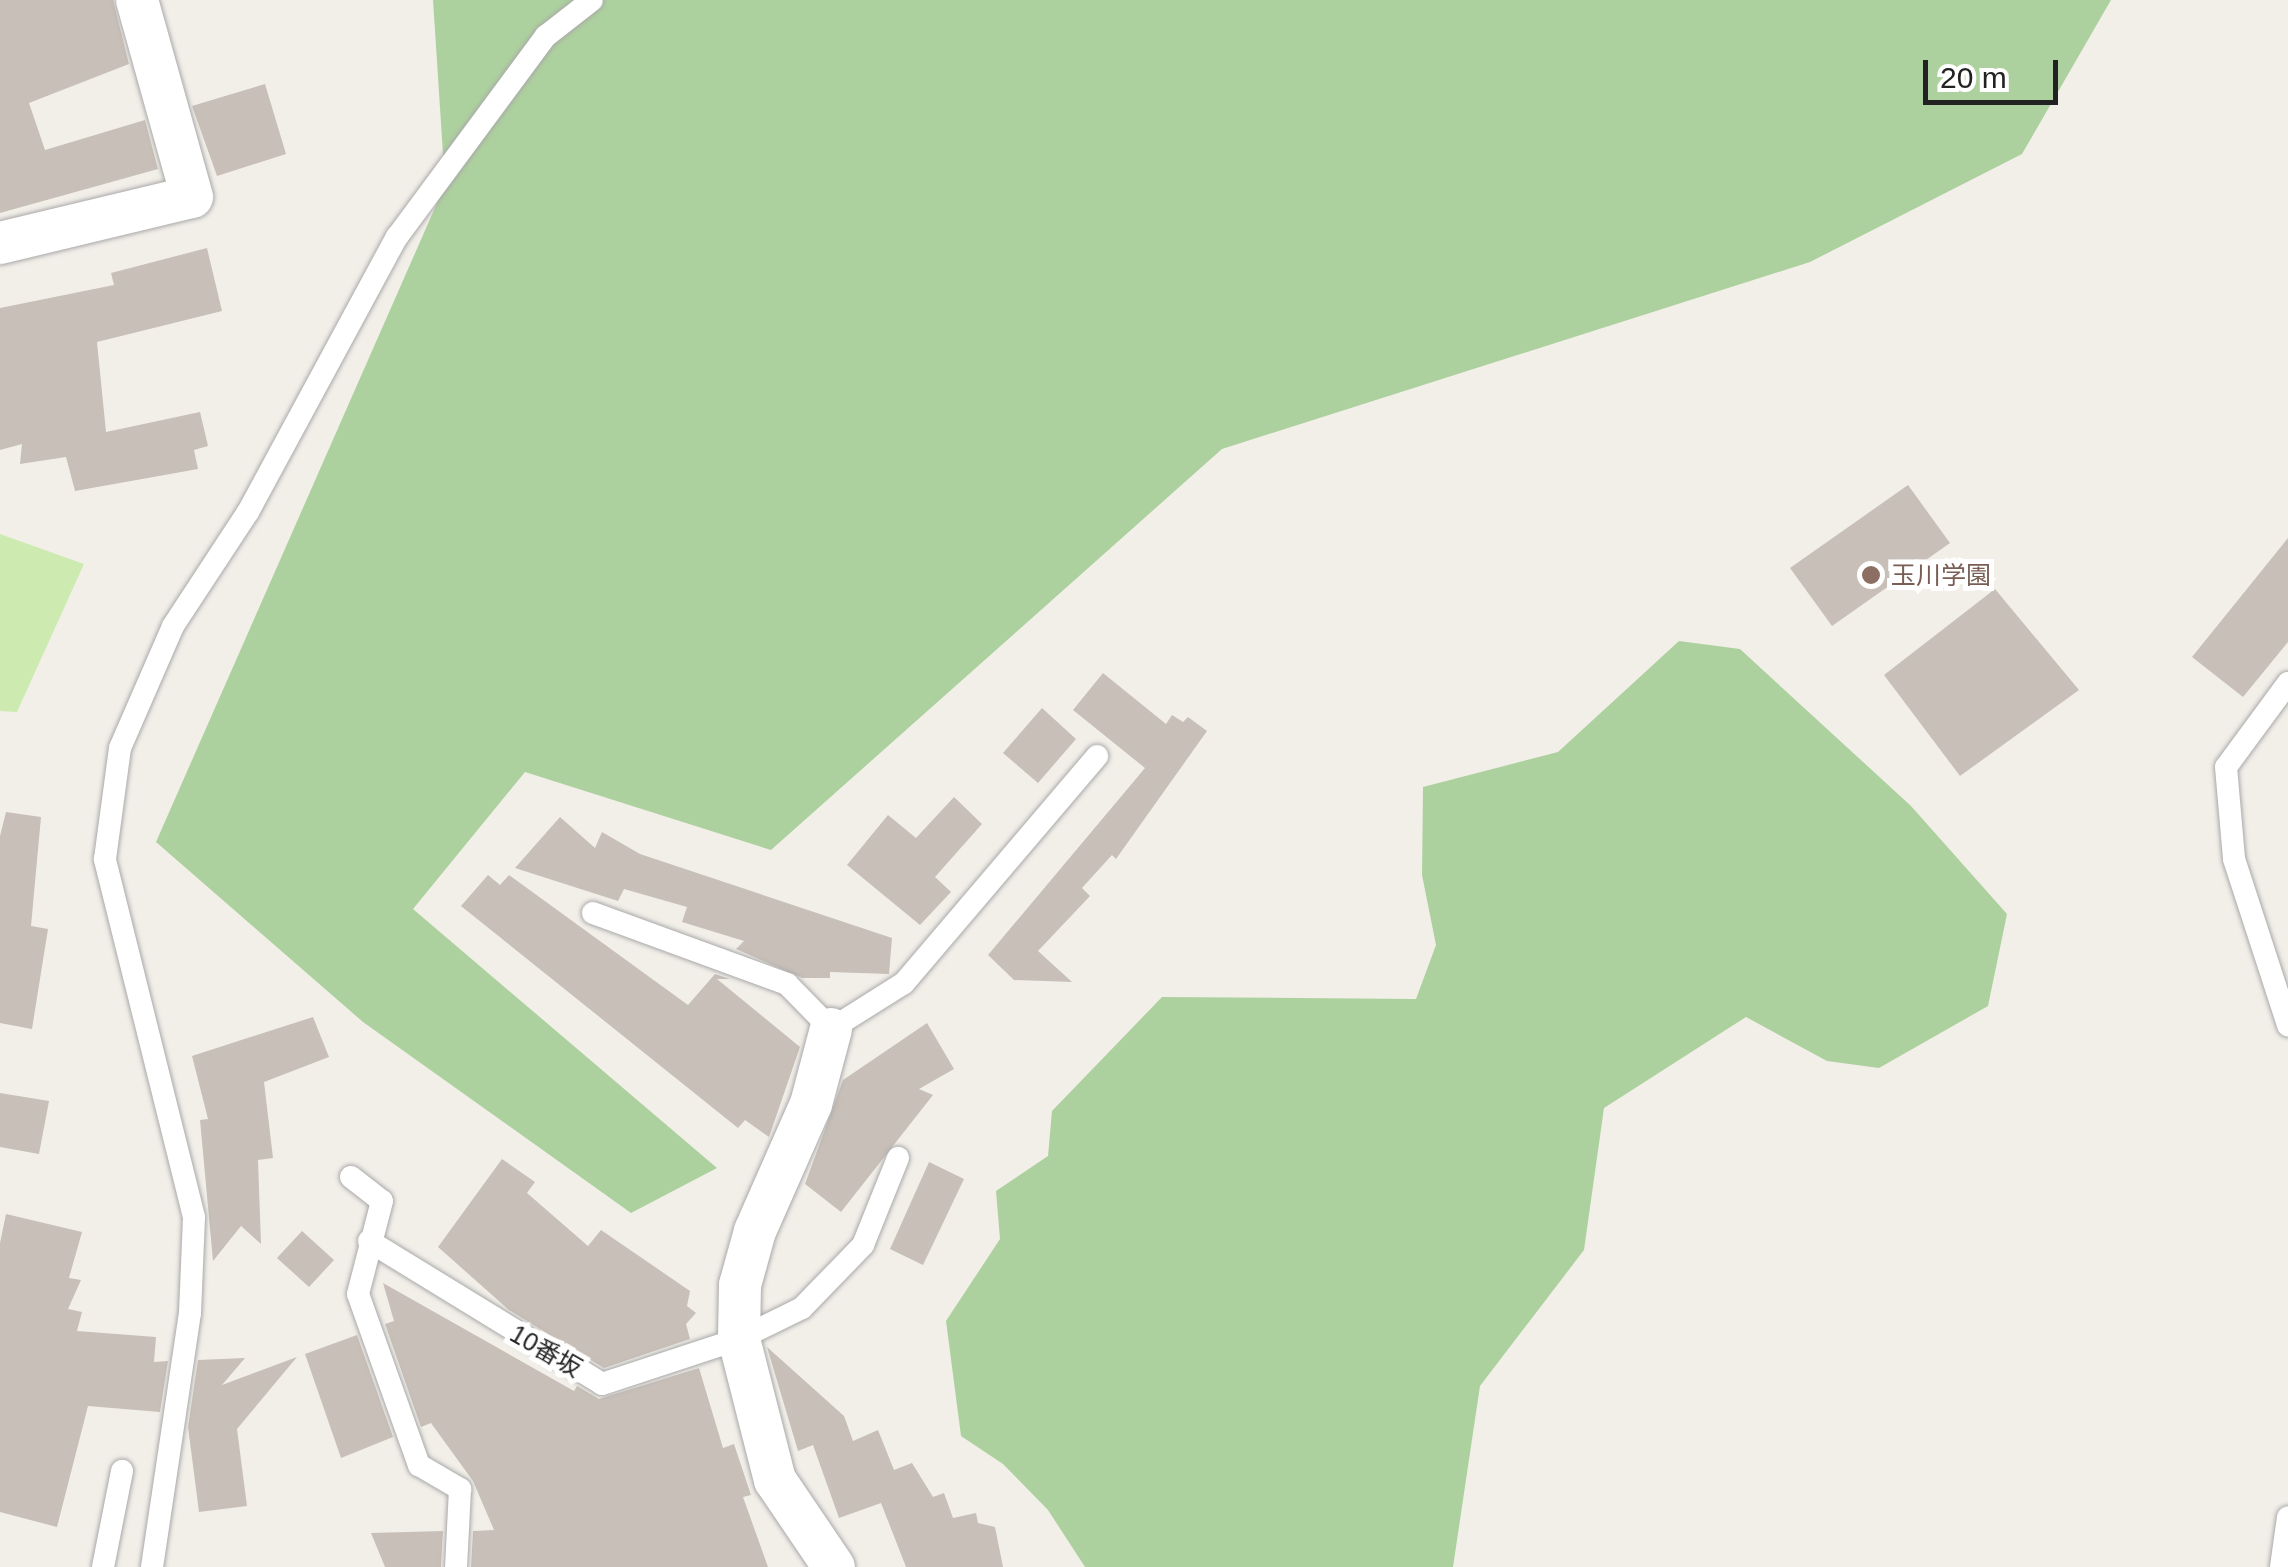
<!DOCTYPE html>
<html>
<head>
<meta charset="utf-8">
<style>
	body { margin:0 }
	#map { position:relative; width:2288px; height:1567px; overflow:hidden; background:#f2efe9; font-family:Arial,"Noto Sans JP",sans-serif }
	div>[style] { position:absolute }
	.grass>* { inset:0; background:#cdebb0 }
	.forest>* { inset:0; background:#add19e }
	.building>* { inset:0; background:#c7bfb8 }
	.roads { filter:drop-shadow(0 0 2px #a9a9a9) drop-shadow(0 0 2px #a9a9a9) }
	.lane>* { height:22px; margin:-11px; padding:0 11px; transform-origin:11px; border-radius:11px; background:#fff }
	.street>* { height:42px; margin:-21px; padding:0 21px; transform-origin:21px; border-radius:21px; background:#fff }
	.dots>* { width:28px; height:28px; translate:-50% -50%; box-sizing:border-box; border:5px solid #fff; border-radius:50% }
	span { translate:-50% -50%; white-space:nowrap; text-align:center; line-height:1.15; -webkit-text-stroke:10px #fff; paint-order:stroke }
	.education-label { font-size:25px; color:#785e54 }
	.left { translate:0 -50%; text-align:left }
	.street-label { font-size:25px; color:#222 }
	.scale { position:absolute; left:1923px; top:60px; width:135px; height:45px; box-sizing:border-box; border:5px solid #222; border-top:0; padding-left:12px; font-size:30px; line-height:35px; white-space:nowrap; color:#222; -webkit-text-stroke:8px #fff; paint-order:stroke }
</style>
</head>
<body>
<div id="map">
	<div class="grass">
		<i style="clip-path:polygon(0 534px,84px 564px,17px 712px,0 711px)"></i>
	</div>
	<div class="forest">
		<i style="clip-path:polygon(433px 0,2111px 0,2022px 154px,1810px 262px,1222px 449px,771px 850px,525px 772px,413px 909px,717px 1168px,631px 1213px,363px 1022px,156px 842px,445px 185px)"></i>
		<i style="clip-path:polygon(1679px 641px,1740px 649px,1911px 806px,2007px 914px,1988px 1006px,1879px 1068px,1827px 1061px,1746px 1017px,1604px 1108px,1584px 1250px,1480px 1386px,1453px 1567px,1085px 1567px,1048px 1510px,1003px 1464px,961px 1436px,946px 1321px,1000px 1239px,996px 1191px,1048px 1156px,1052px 1111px,1162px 997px,1416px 999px,1436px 945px,1422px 875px,1423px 787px,1558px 752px)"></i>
	</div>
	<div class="building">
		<i style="clip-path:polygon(0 0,113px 0,129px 64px,29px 103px,45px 150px,145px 120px,158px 169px,0 213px)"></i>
		<i style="clip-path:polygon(265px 84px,286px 154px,217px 176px,192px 106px)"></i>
		<i style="clip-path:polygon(207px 248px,222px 311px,97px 342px,106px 432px,200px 412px,208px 446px,194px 450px,198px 469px,75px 491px,66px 457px,20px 464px,22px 444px,0 450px,0 308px,114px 285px,111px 273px)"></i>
		<i style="clip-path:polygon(1908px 485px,1950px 543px,1832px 626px,1790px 568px)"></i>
		<i style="clip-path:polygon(2288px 538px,2288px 642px,2243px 697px,2192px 657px)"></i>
		<i style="clip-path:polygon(1995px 589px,2079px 690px,1960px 776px,1884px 675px)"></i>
		<i style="clip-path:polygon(1103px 673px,1166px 724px,1172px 715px,1183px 722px,1188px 717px,1207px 731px,1116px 859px,1112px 855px,1082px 888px,1090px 896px,1038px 951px,1072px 982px,1014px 980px,988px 955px,1145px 768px,1073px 710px)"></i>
		<i style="clip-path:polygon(1042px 708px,1076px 739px,1038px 783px,1003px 753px)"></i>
		<i style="clip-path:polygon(954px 797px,982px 824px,935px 877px,951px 892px,920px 925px,847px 865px,888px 815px,916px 838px)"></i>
		<i style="clip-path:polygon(6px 812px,41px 817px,31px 926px,48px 929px,32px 1029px,0 1023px,0 836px)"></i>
		<i style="clip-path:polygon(560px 817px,595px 848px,602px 832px,640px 854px,892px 938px,889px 974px,830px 972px,830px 978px,802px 978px,736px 949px,744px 941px,682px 922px,687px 907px,624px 889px,618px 901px,515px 868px)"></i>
		<i style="clip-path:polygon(488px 875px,500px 885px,509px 875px,688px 1005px,715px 974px,730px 979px,717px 979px,800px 1047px,769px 1137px,745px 1120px,738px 1128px,461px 906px)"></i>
		<i style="clip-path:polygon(313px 1017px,329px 1057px,264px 1082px,273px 1158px,258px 1160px,261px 1244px,241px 1226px,213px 1261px,200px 1120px,208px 1119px,192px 1056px)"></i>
		<i style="clip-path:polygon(927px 1023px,954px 1069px,919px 1089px,933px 1095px,841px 1212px,805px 1184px,843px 1080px)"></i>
		<i style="clip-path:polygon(0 1093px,49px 1101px,39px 1154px,0 1147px)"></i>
		<i style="clip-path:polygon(502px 1159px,535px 1182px,527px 1193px,588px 1246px,601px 1230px,690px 1291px,687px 1306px,696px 1313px,686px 1324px,690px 1339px,604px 1368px,509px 1310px,438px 1247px)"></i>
		<i style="clip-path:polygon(929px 1162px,964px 1179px,923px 1265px,890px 1249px)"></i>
		<i style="clip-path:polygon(6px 1214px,82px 1232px,69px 1278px,81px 1280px,68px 1309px,82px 1312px,77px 1331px,156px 1337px,154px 1362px,168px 1361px,160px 1412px,88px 1406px,57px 1527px,0 1512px,0 1243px)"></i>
		<i style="clip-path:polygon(302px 1231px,334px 1260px,309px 1287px,277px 1258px)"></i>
		<i style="clip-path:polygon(383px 1283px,574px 1391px,577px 1386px,599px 1399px,699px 1368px,723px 1448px,734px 1444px,751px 1495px,743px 1497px,768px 1567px,471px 1567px,473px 1531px,494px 1530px,473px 1481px,431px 1423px,421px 1427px,385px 1324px,394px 1321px)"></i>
		<i style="clip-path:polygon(357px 1335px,393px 1437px,341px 1458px,305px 1354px)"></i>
		<i style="clip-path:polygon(767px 1347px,844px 1416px,853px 1441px,878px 1430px,894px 1470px,912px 1463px,933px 1497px,944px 1493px,953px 1518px,976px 1513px,978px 1523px,995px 1527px,1003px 1567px,906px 1567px,881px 1503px,839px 1518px,813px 1445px,798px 1451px)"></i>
		<i style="clip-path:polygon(297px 1357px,237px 1429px,247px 1506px,199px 1512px,188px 1427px,198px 1360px,245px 1358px,222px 1385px)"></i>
		<i style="clip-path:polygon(443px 1531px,441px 1567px,385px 1567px,371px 1533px)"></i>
	</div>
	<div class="roads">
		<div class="lane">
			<i style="left:2288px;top:683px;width:104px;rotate:126.4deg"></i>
			<i style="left:2226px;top:767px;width:92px;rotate:85deg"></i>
			<i style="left:2234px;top:859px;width:175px;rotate:72deg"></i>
			<i style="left:593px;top:913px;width:207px;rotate:20.1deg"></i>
			<i style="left:787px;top:984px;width:63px;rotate:45.6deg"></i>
			<i style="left:831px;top:1029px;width:86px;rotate:-32.2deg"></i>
			<i style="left:904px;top:983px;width:298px;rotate:-49.6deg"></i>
			<i style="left:351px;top:1177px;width:39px;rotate:38deg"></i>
			<i style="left:382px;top:1201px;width:96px;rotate:104.5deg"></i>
			<i style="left:358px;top:1294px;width:182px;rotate:70.4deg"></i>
			<i style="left:419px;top:1465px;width:48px;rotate:30.3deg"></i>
			<i style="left:460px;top:1489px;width:78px;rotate:92.9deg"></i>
			<i style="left:369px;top:1241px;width:273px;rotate:31.5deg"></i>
			<i style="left:602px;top:1384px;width:144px;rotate:-18.2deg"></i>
			<i style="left:739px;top:1339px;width:70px;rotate:-26.2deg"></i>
			<i style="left:802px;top:1308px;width:88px;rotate:-45.9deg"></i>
			<i style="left:863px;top:1245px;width:94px;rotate:-68.1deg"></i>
			<i style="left:103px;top:1567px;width:98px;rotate:-78.8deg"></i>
			<i style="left:152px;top:1567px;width:257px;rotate:-81.5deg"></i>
			<i style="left:190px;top:1313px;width:96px;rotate:-87.6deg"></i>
			<i style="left:194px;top:1217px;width:369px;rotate:-104deg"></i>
			<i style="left:105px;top:859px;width:112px;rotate:-82.3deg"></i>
			<i style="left:120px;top:748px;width:133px;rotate:-66.5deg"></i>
			<i style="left:173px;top:626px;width:136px;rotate:-56.7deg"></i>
			<i style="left:248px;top:512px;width:313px;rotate:-61.6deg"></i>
			<i style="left:397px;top:237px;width:250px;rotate:-53.5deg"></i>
			<i style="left:546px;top:36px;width:58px;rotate:-38deg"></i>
			<i style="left:2281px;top:1567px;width:50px;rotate:-82deg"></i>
		</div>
		<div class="street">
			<i style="left:0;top:243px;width:197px;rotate:-13.5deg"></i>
			<i style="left:192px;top:197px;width:205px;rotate:-105.6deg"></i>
			<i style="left:831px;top:1029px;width:78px;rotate:104.9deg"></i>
			<i style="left:811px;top:1104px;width:139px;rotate:113.8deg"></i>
			<i style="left:755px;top:1231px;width:56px;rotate:105.5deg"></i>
			<i style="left:740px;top:1285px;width:54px;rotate:91.1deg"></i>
			<i style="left:739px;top:1339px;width:146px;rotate:75.7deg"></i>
			<i style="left:775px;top:1480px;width:105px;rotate:55.9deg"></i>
		</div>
	</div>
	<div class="dots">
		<i style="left:1871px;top:575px;background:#8d6e63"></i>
	</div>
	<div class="education-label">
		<span class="left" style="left:1891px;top:575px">玉川学園</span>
	</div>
	<div class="street-label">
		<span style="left:546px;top:1351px;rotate:30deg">10番坂</span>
	</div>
	<div class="scale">20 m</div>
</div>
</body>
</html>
